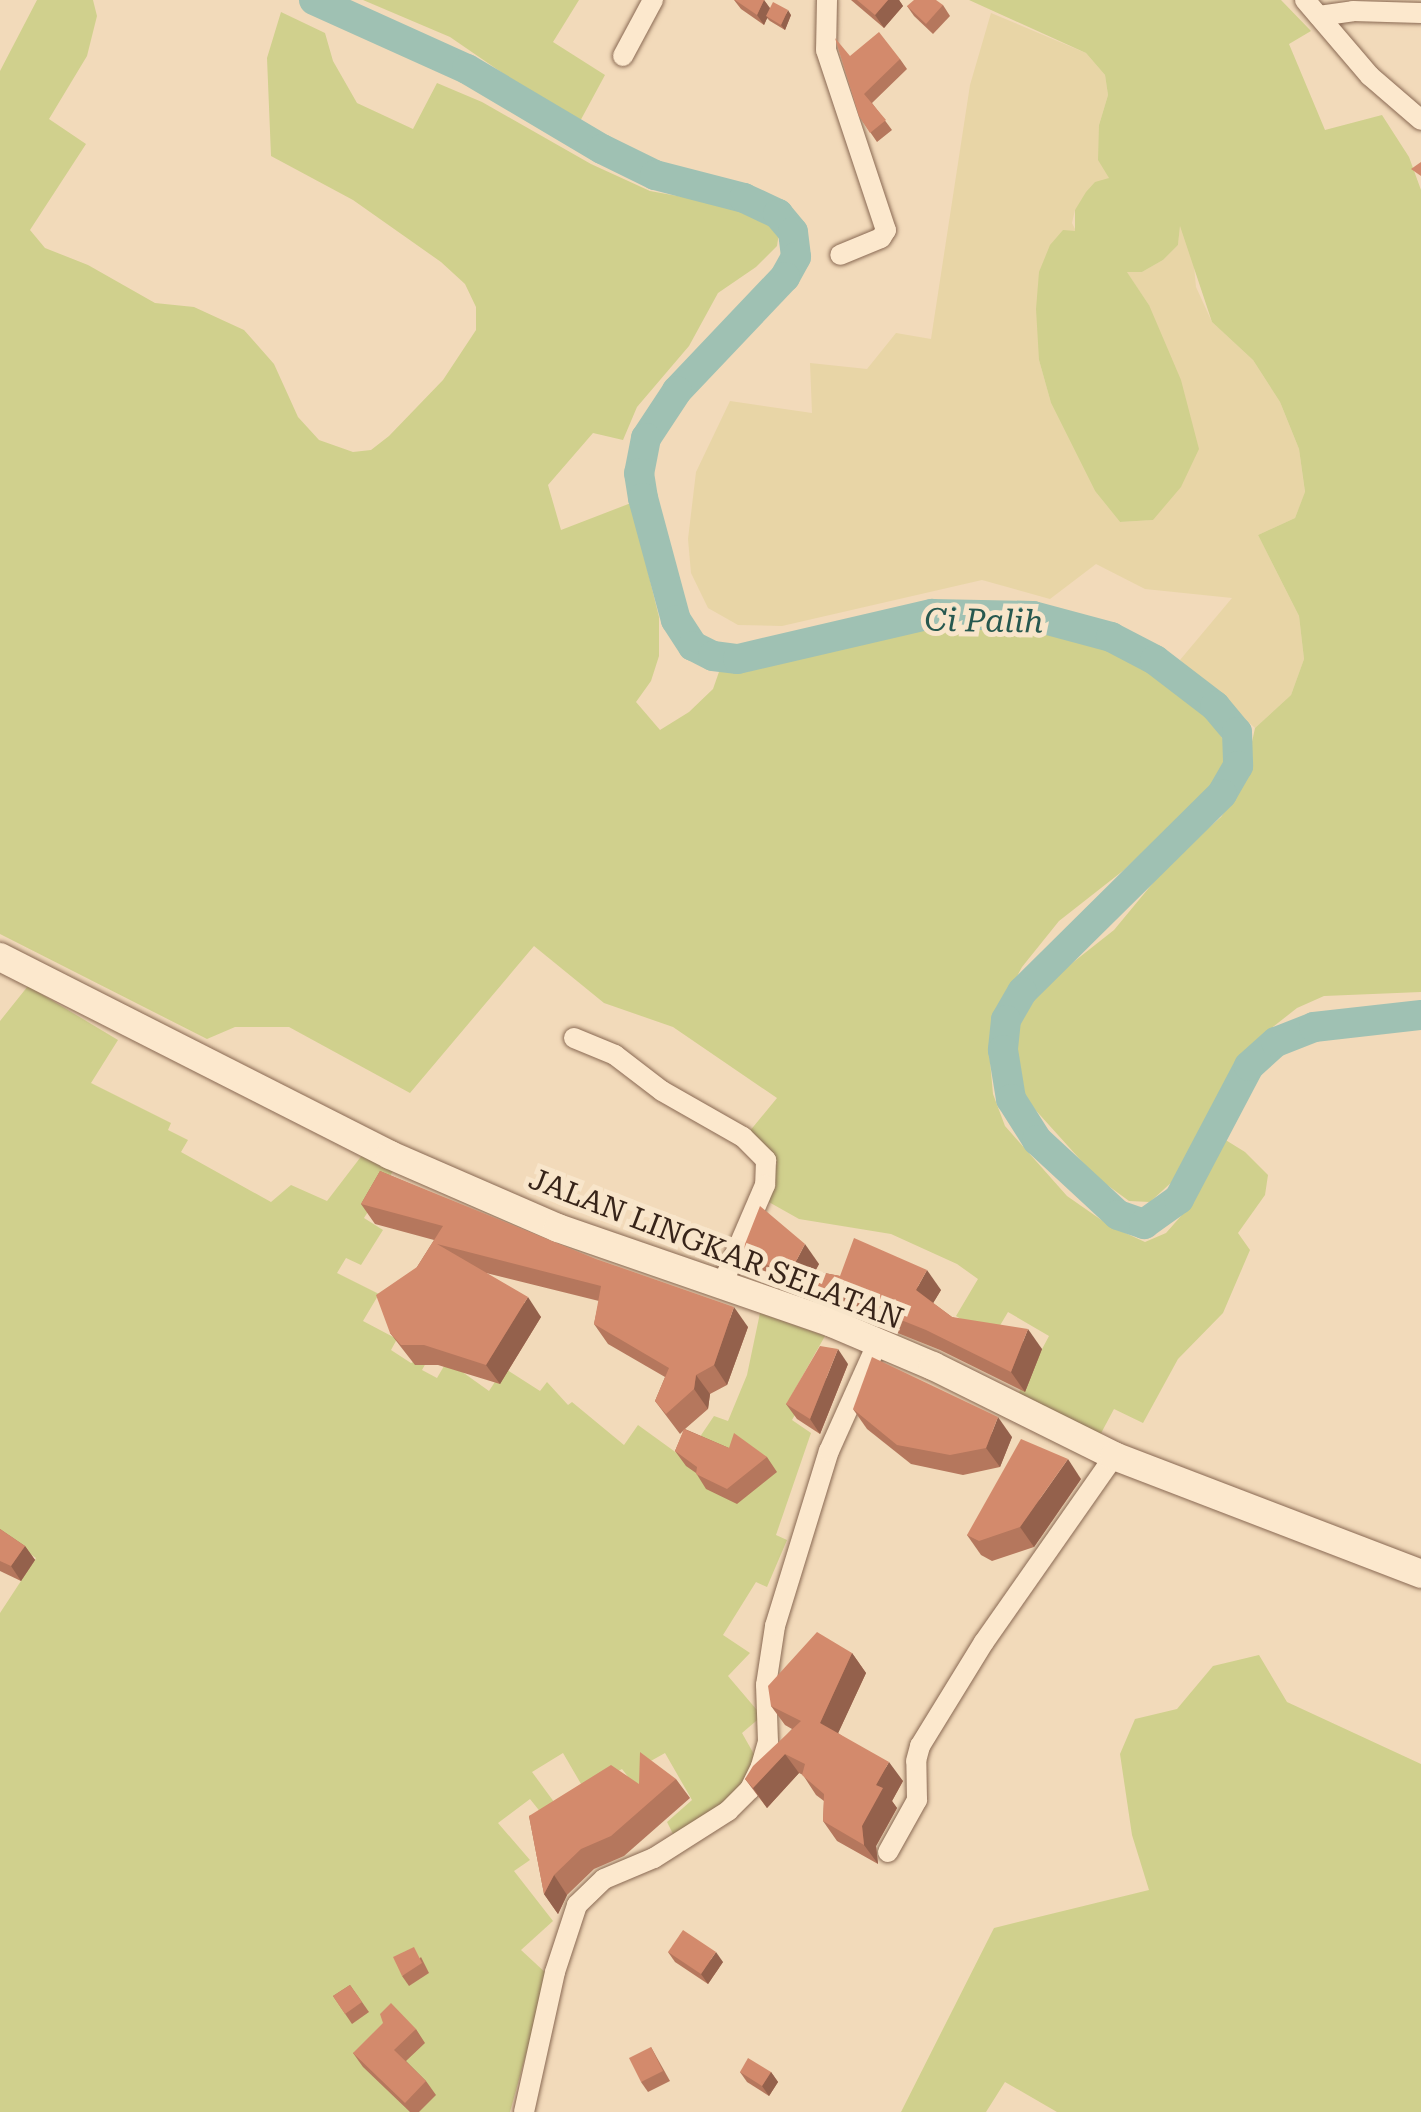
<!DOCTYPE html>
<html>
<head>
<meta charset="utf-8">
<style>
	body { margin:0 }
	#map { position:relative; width:1421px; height:2112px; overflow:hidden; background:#f2daba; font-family:"Roboto Serif",serif }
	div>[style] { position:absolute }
	.farmland>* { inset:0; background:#e8d5a6 }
	.green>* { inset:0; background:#d0d08d }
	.river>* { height:30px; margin:-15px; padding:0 15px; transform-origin:15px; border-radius:15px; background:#9fc1b3 }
	.roads { filter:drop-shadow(0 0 2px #896953) drop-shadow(0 0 2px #896953) }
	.street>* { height:20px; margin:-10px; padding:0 10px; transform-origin:10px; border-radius:10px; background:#fce8cd }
	.secondary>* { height:28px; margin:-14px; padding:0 14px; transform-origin:14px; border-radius:14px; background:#fce8cd }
	.wall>* { inset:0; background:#b5775d }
	.shaded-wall>* { inset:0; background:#94614c }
	.building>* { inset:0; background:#d38a6c }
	span { translate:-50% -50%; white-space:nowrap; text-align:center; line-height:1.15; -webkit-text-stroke:10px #f8e5ca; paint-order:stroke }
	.street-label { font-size:30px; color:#372419 }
	.water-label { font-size:32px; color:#27584f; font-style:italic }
</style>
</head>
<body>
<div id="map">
	<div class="farmland">
		<i style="clip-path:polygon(991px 13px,1086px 53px,1105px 75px,1108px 95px,1099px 125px,1109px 178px,1075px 210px,1072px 223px,1076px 231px,1039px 360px,1051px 403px,1095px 491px,1120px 522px,1153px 520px,1149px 305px,1126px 271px,1142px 272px,1163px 260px,1178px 245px,1180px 224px,1193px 255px,1196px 287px,1212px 322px,1253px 360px,1280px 402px,1299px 449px,1305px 493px,1295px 518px,1258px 535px,1299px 616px,1304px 659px,1291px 695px,1255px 728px,1180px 660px,1232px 598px,1145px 589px,1096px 564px,1050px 599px,982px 580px,782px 626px,738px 625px,708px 608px,691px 573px,688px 539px,696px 472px,730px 401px,812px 413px,810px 363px,867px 369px,896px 333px,931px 339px,970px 85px)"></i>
	</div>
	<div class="green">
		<i style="clip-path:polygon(37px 0,93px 0,97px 16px,87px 56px,49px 119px,86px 144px,30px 230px,45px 248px,88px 265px,155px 303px,194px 307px,244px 330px,274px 364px,298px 417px,319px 440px,353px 452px,371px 450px,389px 436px,443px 380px,476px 330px,476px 307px,465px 284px,441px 262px,353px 200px,271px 156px,267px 58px,281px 12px,325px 33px,333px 61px,357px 103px,413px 129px,437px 83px,482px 102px,591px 164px,650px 191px,738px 207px,762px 217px,779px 233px,777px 246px,756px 267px,718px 293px,689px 346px,637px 407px,623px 440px,593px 433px,548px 485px,561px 530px,631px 503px,659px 617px,659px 656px,651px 681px,636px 702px,660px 730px,689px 712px,713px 689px,720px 669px,769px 666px,930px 623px,1039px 627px,1086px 639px,1128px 655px,1206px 713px,1224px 741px,1224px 763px,1215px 783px,1124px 870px,1059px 921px,1022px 967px,997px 1014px,989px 1050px,993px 1094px,1005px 1126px,1067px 1196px,1110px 1226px,1145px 1242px,1166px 1233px,1181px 1216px,1224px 1139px,1245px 1152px,1268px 1175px,1265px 1195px,1238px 1233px,1250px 1250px,1223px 1313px,1178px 1359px,1143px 1423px,1114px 1409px,1099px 1437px,1016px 1398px,1049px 1336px,1008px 1312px,992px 1339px,956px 1316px,978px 1279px,957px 1264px,891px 1234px,799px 1219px,767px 1201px,777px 1163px,749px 1132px,777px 1098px,673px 1027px,604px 1003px,534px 946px,410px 1093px,289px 1027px,235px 1027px,207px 1039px,0 934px,0 71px)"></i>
		<i style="clip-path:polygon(363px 0,579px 0,553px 42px,605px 75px,578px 125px,450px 37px)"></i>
		<i style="clip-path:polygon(969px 0,1281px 0,1311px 31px,1289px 44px,1325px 130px,1382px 115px,1409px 157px,1421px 190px,1421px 992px,1324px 996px,1297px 1008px,1255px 1041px,1235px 1067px,1174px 1180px,1150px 1202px,1129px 1201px,1095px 1176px,1021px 1094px,1011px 1053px,1015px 1032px,1025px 1004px,1043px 986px,1114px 930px,1172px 860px,1221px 817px,1243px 784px,1255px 728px,1291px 695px,1304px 659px,1299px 616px,1258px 535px,1295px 518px,1305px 492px,1299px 449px,1280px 402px,1253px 360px,1212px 322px,1180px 226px,1178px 245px,1163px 260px,1142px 272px,1127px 272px,1149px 305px,1181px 380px,1199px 449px,1181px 487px,1153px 520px,1120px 522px,1095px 491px,1051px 403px,1039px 360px,1036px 309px,1039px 272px,1050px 245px,1063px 230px,1075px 231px,1075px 210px,1086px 192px,1095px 182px,1109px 178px,1098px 160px,1099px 125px,1108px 95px,1105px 75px,1086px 53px)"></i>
		<i style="clip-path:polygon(28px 986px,118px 1040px,91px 1083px,171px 1123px,168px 1130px,188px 1140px,181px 1152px,271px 1202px,291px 1185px,327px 1201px,363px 1154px,395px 1168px,364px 1218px,383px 1230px,361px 1265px,346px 1258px,337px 1273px,379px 1294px,363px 1321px,397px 1339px,391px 1350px,411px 1363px,431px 1354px,422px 1370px,437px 1378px,447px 1361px,489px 1391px,504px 1368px,540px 1391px,547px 1382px,568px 1405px,572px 1402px,624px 1445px,638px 1425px,685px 1459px,714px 1416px,728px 1421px,747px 1375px,760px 1313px,825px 1336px,790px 1398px,801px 1404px,792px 1420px,811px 1433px,776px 1535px,787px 1540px,767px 1587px,756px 1582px,723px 1635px,750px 1653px,728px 1676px,762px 1716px,742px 1733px,755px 1756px,744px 1788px,676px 1840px,667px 1822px,692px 1800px,665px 1753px,649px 1762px,639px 1791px,622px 1769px,584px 1789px,563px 1753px,532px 1772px,557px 1806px,542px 1814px,530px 1799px,498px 1823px,530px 1860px,514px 1871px,553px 1921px,521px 1950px,548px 1975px,510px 2112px,0 2112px,0 1613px,36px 1558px,0 1533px,0 1021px)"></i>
		<i style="clip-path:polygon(1259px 1655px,1287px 1702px,1421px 1764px,1421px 2112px,1057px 2112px,1005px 2082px,986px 2112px,901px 2112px,994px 1928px,1149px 1890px,1132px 1835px,1120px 1754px,1135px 1719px,1177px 1709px,1213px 1666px)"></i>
	</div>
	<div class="river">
		<i style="left:314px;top:0;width:168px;rotate:24.3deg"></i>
		<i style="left:467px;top:69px;width:157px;rotate:30.7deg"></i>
		<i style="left:602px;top:149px;width:59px;rotate:26.1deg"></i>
		<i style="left:655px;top:175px;width:92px;rotate:14.5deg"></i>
		<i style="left:744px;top:198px;width:38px;rotate:25deg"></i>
		<i style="left:778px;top:214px;width:23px;rotate:50deg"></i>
		<i style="left:793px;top:232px;width:25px;rotate:83deg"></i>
		<i style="left:796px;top:257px;width:23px;rotate:119deg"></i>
		<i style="left:785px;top:277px;width:157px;rotate:133.5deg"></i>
		<i style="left:677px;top:391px;width:56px;rotate:123.4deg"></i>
		<i style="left:646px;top:438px;width:36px;rotate:101deg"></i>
		<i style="left:639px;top:473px;width:25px;rotate:81deg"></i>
		<i style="left:643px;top:498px;width:126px;rotate:74.9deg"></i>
		<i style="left:676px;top:620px;width:31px;rotate:57deg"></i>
		<i style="left:693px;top:646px;width:22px;rotate:27deg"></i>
		<i style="left:713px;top:656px;width:25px;rotate:7deg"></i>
		<i style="left:738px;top:659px;width:199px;rotate:-13.1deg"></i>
		<i style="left:932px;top:614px;width:101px;rotate:1.1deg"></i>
		<i style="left:1033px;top:616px;width:81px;rotate:15.1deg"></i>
		<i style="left:1111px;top:637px;width:50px;rotate:27.6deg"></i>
		<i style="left:1155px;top:660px;width:76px;rotate:37.5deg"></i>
		<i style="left:1215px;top:706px;width:34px;rotate:50deg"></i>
		<i style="left:1237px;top:732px;width:34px;rotate:88deg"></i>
		<i style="left:1238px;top:766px;width:32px;rotate:120deg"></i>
		<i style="left:1222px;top:794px;width:281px;rotate:135.3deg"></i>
		<i style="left:1022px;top:992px;width:32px;rotate:120deg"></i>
		<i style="left:1006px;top:1020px;width:30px;rotate:96deg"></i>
		<i style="left:1003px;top:1050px;width:50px;rotate:80.7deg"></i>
		<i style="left:1011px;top:1099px;width:49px;rotate:57.6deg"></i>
		<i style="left:1037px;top:1140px;width:110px;rotate:42.8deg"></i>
		<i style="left:1118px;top:1215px;width:28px;rotate:19deg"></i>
		<i style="left:1144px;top:1224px;width:43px;rotate:-35.5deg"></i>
		<i style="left:1179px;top:1199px;width:150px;rotate:-62.2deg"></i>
		<i style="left:1249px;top:1066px;width:36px;rotate:-42deg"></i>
		<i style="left:1276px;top:1042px;width:41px;rotate:-21.5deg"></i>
		<i style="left:1314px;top:1027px;width:108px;rotate:-6.4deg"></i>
	</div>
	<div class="roads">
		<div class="street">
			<i style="left:827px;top:0;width:50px;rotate:91.1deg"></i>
			<i style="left:826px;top:50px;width:190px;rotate:71.6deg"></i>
			<i style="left:886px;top:230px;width:9px;rotate:122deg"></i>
			<i style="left:881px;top:238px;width:44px;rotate:157.5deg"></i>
			<i style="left:1305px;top:0;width:100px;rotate:49.5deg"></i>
			<i style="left:1370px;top:76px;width:67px;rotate:40.8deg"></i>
			<i style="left:1319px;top:16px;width:34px;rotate:-8deg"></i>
			<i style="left:1353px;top:11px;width:68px;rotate:1.7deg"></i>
			<i style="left:623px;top:56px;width:64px;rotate:-61.8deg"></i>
			<i style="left:574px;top:1038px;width:44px;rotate:22.5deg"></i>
			<i style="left:615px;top:1055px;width:59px;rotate:37.5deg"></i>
			<i style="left:662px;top:1091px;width:93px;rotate:29.6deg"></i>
			<i style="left:743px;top:1137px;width:33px;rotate:45deg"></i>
			<i style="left:766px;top:1160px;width:25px;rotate:92deg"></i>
			<i style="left:765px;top:1185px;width:109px;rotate:113.3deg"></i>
			<i style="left:888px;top:1852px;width:60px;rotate:-60.9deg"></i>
			<i style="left:917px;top:1800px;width:39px;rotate:-91deg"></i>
			<i style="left:916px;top:1761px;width:16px;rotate:-75deg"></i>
			<i style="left:920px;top:1746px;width:122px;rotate:-58.4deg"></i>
			<i style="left:984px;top:1642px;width:227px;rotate:-55deg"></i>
			<i style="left:524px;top:2112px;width:143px;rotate:-77.5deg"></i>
			<i style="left:555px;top:1972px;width:71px;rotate:-71.8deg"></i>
			<i style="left:577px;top:1905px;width:37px;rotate:-44deg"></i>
			<i style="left:604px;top:1879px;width:54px;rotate:-22.8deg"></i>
			<i style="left:654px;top:1858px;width:88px;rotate:-32.4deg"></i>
			<i style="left:728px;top:1811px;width:31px;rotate:-45deg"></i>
			<i style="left:750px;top:1789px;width:25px;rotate:-64deg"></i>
			<i style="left:761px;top:1766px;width:25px;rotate:-74deg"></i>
			<i style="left:768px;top:1742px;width:57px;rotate:-92deg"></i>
			<i style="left:766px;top:1685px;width:60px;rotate:-81.3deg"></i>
			<i style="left:775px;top:1626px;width:183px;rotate:-72.9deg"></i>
			<i style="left:829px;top:1451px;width:120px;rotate:-65.8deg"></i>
		</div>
		<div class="secondary">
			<i style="left:0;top:957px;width:437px;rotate:26.9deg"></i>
			<i style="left:390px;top:1155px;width:183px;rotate:23.5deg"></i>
			<i style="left:558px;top:1228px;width:290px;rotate:19.1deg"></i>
			<i style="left:832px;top:1323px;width:110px;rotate:23.1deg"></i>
			<i style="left:933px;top:1366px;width:202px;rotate:26.4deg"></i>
			<i style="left:1114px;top:1456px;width:329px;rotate:21deg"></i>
		</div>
	</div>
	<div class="wall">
		<i style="clip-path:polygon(734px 0,764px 0,770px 8px,791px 15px,785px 30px,770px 21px,767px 18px,764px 25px,741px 9px)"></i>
		<i style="clip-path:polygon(851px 0,899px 0,903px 6px,884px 28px)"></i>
		<i style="clip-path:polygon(943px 5px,950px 16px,933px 34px,914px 16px,907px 6px)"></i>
		<i style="clip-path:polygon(850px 56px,900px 59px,907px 69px,872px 103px,892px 130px,877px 142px,859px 116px)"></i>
		<i style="clip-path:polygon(380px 1171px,748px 1327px,727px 1385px,710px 1394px,708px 1409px,685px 1429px,729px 1448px,767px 1457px,777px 1472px,737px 1504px,706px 1489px,696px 1473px,686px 1466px,675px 1451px,684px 1430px,680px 1434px,655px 1401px,665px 1377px,608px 1344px,594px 1324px,599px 1301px,486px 1273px,541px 1317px,500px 1384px,438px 1365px,415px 1365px,390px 1333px,417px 1267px,434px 1240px,375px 1224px,361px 1204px)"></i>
		<i style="clip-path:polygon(743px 1249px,819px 1264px,815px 1271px,840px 1276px,941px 1290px,933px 1303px,952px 1317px,1042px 1349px,1025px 1392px,940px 1350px,788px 1289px,757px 1269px)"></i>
		<i style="clip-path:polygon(848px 1364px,820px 1434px,797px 1419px,786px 1404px)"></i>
		<i style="clip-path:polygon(853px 1409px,1012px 1437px,1000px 1467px,963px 1475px,911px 1464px,867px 1429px)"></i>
		<i style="clip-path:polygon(1081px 1479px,1034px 1547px,992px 1561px,981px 1555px,967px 1535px)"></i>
		<i style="clip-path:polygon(0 1529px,25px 1546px,35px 1560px,21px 1581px,0 1571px)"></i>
		<i style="clip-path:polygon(852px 1653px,866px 1673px,838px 1733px,903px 1781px,892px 1801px,897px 1808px,876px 1846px,878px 1864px,837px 1841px,823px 1821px,824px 1801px,816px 1795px,803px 1775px,799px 1773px,767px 1808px,745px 1779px,792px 1729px,785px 1725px,771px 1706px)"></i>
		<i style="clip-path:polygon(676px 1779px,690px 1798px,624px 1856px,594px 1869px,567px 1895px,558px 1914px,544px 1894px,529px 1816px,639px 1784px)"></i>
		<i style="clip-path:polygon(668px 1952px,723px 1962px,708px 1984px,675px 1962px)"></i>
		<i style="clip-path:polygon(421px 1957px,429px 1973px,409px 1986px,402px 1976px)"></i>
		<i style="clip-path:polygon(350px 1985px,369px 2012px,352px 2024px,333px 1996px)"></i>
		<i style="clip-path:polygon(416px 2029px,425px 2043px,406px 2061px,426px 2081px,436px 2095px,419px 2112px,410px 2112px,363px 2067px,353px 2053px)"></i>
		<i style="clip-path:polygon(651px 2047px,670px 2081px,648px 2092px,641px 2082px)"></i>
		<i style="clip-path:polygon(740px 2072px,771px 2072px,778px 2082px,769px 2096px,747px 2082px)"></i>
	</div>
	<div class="shaded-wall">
		<i style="clip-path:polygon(764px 0,771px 10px,764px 25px,757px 15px)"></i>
		<i style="clip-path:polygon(888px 0,899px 0,903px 6px,884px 28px,875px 15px)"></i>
		<i style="clip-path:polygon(788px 10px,791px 15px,785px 30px,781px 25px)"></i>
		<i style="clip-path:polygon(805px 1244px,819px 1264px,809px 1283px,793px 1267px)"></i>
		<i style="clip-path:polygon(927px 1270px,941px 1290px,929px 1310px,916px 1290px)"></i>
		<i style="clip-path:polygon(528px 1297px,541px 1317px,500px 1384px,486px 1365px)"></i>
		<i style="clip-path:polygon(734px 1307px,748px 1327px,727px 1385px,714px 1365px)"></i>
		<i style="clip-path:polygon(1028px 1329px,1042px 1349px,1025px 1392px,1011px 1372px)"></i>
		<i style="clip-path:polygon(838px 1349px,848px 1364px,820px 1434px,810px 1419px)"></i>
		<i style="clip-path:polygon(696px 1375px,710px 1394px,708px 1409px,694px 1389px)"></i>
		<i style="clip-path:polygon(998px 1417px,1012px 1437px,1000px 1467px,986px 1448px)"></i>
		<i style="clip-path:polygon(1068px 1459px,1081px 1479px,1034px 1547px,1020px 1527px)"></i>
		<i style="clip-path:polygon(25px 1546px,35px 1560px,21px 1581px,11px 1566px)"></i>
		<i style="clip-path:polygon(852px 1653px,866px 1673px,834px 1742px,820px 1723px)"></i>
		<i style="clip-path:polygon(785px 1754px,799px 1773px,767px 1808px,753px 1788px)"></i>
		<i style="clip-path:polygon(889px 1762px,903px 1781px,892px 1801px,897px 1808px,876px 1846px,878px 1864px,864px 1845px,862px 1826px,876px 1785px)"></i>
		<i style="clip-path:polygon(554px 1875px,567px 1895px,558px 1914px,544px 1894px)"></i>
		<i style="clip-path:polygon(716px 1952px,723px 1962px,708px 1984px,701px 1974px)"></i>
		<i style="clip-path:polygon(771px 2072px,778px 2082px,769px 2096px,762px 2086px)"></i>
	</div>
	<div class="building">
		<i style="clip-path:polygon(735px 0,764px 0,757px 15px)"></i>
		<i style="clip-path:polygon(857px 0,888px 0,875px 15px)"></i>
		<i style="clip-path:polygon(914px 0,936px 0,943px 5px,926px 24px,907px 6px)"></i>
		<i style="clip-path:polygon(773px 2px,788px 10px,781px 25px,766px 16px)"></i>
		<i style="clip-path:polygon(879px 32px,900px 59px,864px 94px,886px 120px,870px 133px,859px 116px,835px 38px,850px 56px)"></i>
		<i style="clip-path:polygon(1421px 162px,1421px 176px,1411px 169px)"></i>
		<i style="clip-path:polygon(380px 1171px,596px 1259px,734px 1307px,714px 1365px,696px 1375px,694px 1389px,666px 1414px,655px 1401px,669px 1368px,594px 1324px,601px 1286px,437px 1244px,528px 1297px,486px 1365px,424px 1345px,401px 1345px,390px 1333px,376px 1295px,417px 1267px,443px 1226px,361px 1204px)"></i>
		<i style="clip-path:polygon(760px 1206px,805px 1244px,793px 1267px,840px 1276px,854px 1238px,927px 1270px,916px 1290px,952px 1317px,1028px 1329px,1011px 1372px,926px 1330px,774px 1269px,743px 1249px)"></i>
		<i style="clip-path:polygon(820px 1346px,838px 1349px,810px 1419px,786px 1404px)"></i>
		<i style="clip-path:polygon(872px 1357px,998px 1417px,986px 1448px,950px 1455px,897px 1445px,853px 1409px)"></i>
		<i style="clip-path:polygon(684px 1429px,729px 1448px,734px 1433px,767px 1457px,727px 1489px,696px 1474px,697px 1467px,675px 1451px)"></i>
		<i style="clip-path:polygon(1021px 1439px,1068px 1459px,1020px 1527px,979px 1541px,967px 1535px)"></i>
		<i style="clip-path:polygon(0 1529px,25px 1546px,11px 1566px,0 1561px)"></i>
		<i style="clip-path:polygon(817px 1632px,852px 1653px,820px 1723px,889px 1762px,876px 1785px,883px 1788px,862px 1826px,864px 1845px,823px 1821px,824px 1794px,802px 1775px,805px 1764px,785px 1754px,753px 1788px,745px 1779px,753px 1766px,801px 1721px,771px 1706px,768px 1686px)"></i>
		<i style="clip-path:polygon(640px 1752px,676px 1779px,611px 1836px,581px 1849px,554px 1875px,544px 1894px,529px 1816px,611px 1765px,639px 1784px)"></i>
		<i style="clip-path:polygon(683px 1930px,716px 1952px,701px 1974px,668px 1952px)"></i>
		<i style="clip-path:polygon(414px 1947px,422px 1963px,402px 1976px,393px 1957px)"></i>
		<i style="clip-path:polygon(350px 1985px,362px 2002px,345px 2014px,333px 1996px)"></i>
		<i style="clip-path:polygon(391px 2003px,416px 2029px,394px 2050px,426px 2081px,405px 2103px,353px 2053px,383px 2023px,380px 2014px)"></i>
		<i style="clip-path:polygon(651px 2047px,663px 2071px,641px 2082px,629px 2058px)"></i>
		<i style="clip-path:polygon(748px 2058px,771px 2072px,762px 2086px,740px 2072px)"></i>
	</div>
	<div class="street-label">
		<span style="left:716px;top:1249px;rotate:21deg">JALAN LINGKAR SELATAN</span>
	</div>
	<div class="water-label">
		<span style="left:984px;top:621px;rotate:1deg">Ci Palih</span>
	</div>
</div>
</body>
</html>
